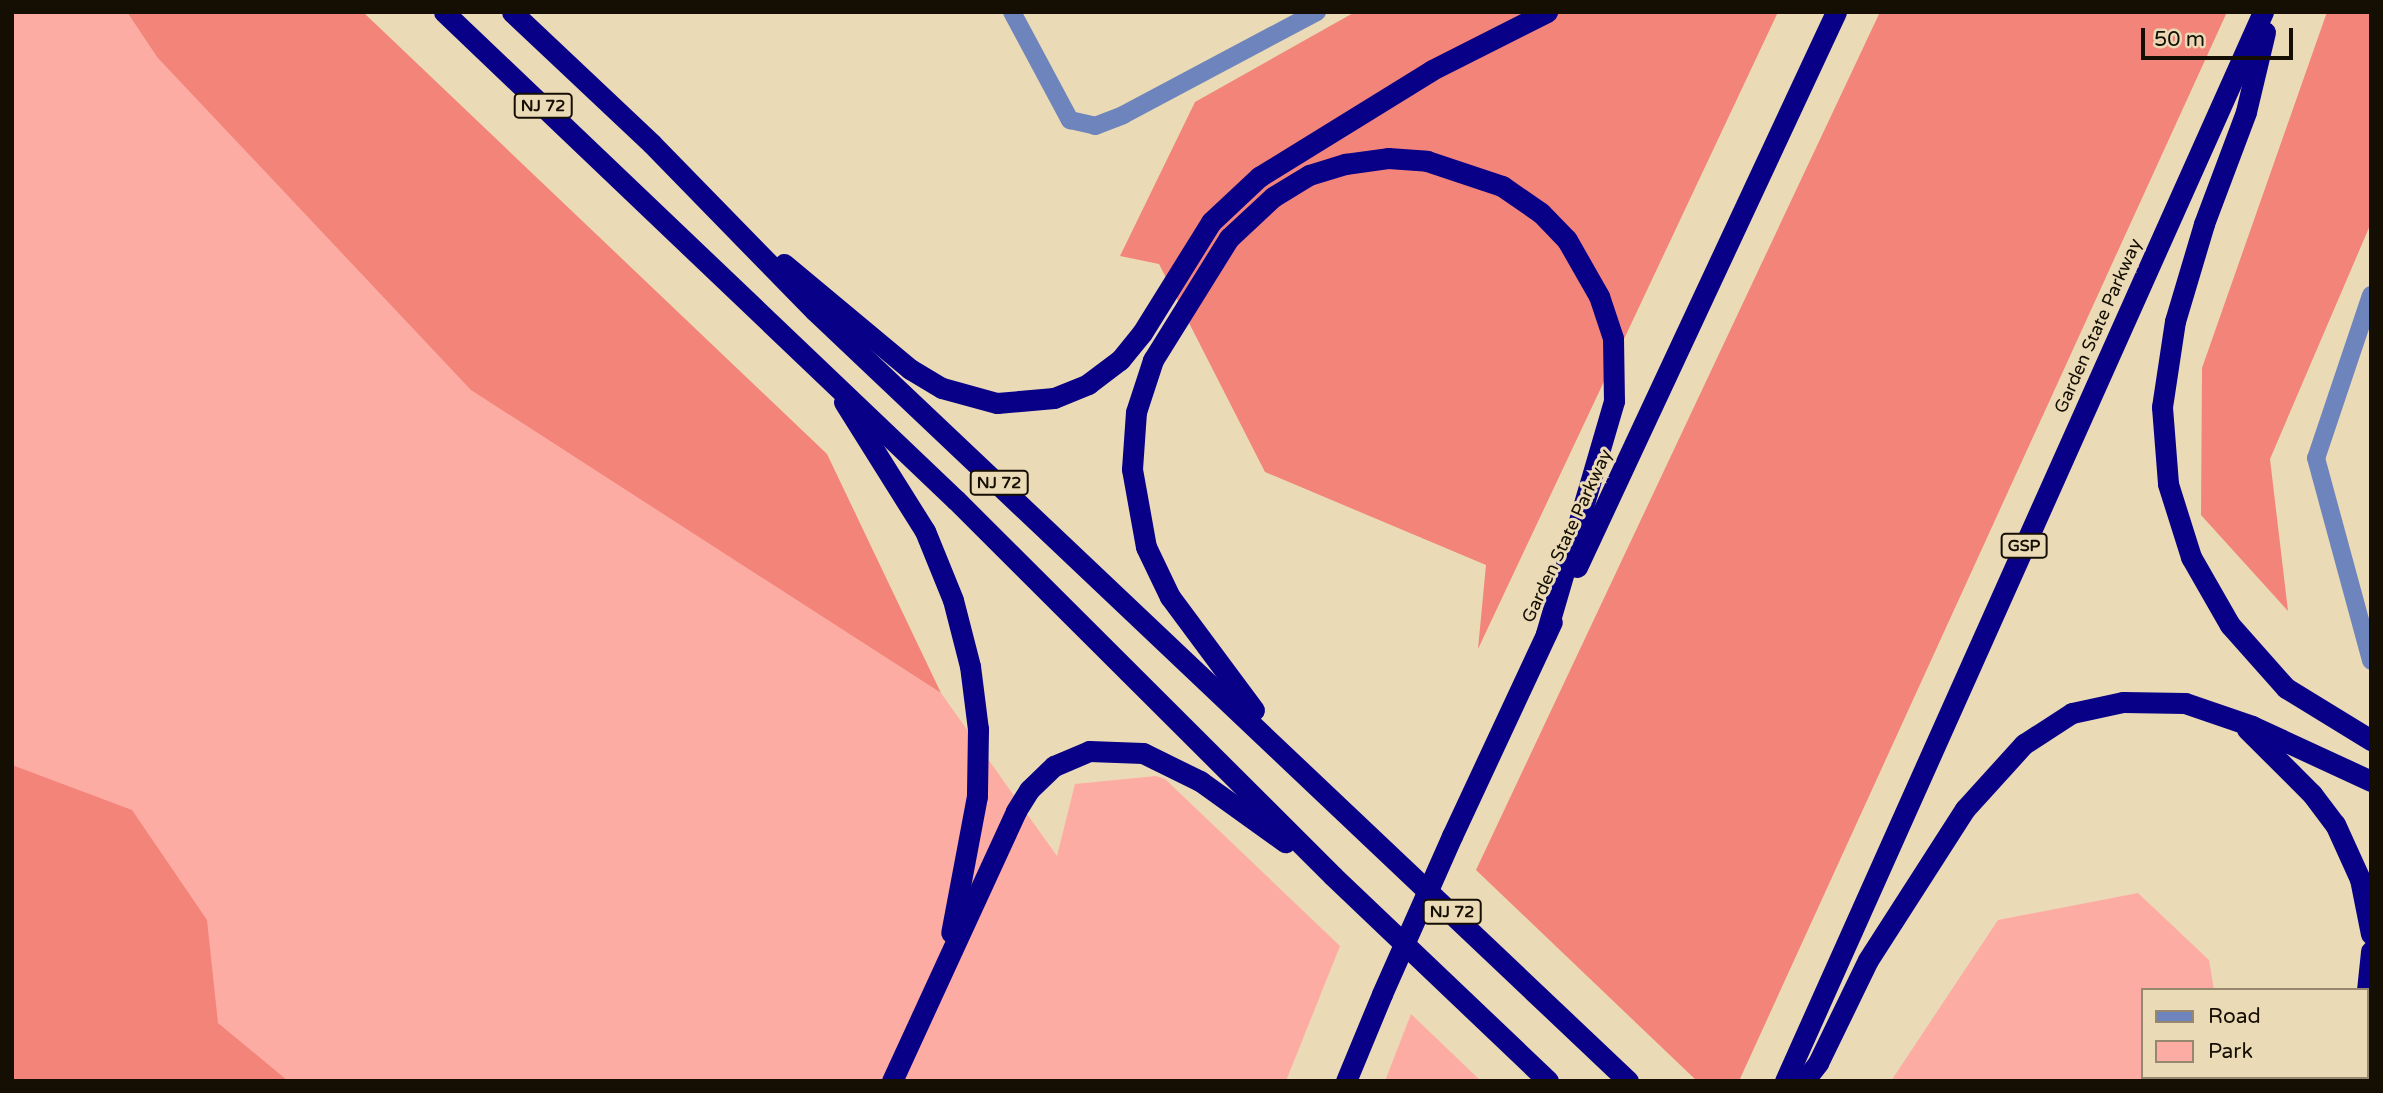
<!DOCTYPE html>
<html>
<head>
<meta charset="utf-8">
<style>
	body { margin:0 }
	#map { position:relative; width:2383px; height:1093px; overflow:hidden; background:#ebdab6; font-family:"Varela Round",sans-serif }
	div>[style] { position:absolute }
	.green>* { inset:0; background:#fdaca3 }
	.forest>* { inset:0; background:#f2847a }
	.minor>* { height:18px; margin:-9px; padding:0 9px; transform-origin:9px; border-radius:9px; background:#6d85bc }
	.highway>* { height:21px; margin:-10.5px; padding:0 10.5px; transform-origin:10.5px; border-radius:10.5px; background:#090088 }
	.highway-bridge>* { height:21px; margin:-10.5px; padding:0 10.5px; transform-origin:10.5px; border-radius:10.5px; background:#090088 }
	span { translate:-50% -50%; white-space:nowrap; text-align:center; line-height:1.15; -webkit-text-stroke:6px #ebdab6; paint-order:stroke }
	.shield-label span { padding:2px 5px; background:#ebdab6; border:2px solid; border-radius:5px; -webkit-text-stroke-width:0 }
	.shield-label { font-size:16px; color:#140e03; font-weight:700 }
	.street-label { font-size:18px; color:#140e03 }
	.frame { position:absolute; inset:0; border:14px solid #140e03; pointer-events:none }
	.legend { position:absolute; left:2141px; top:988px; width:228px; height:91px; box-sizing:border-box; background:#ebdab6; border:2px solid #95886e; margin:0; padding:9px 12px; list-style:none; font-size:21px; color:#140e03 }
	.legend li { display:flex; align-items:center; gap:14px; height:35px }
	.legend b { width:35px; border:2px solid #95886e }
	.scale { position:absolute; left:2141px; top:28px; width:152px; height:32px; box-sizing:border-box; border:4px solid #140e03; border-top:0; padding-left:9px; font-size:21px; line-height:24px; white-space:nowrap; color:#140e03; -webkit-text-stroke:5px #ebdab6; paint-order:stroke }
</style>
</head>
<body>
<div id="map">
	<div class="green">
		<i style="clip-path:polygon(12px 12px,127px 12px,157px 57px,861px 641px,941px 693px,1057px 856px,1075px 784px,1156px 776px,1165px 779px,1340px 946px,1286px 1081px,12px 1081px)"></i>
		<i style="clip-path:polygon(2138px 893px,2209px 960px,2214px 990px,2143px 990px,2143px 1077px,2216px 1077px,2214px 1081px,1891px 1081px,1998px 920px)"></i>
		<i style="clip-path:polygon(1411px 1014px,1481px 1081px,1385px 1081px)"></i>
	</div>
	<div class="forest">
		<i style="clip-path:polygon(127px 12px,363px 12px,827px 454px,941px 693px,471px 390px,157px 57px)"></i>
		<i style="clip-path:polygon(1355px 12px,1778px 12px,1478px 649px,1486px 565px,1265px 472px,1159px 264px,1120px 256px,1195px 102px)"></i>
		<i style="clip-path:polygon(1880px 12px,2227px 12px,1739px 1081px,1697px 1081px,1476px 870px)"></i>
		<i style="clip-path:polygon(2327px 12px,2371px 12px,2371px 223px,2270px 459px,2288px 611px,2201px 515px,2202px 368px)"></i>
		<i style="clip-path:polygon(12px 765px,132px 810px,207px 920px,218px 1023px,288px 1081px,12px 1081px)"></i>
	</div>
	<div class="minor">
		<i style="left:1012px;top:12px;width:123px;rotate:61.8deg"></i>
		<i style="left:1070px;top:120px;width:26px;rotate:13deg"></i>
		<i style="left:1095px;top:126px;width:30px;rotate:-21deg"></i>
		<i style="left:1123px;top:115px;width:220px;rotate:-28deg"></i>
		<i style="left:2371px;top:295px;width:172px;rotate:108.6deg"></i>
		<i style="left:2316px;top:458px;width:210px;rotate:74.8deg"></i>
	</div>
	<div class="highway">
		<i style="left:444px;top:12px;width:707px;rotate:43.63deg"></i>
		<i style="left:956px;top:500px;width:532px;rotate:44.92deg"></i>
		<i style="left:1333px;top:876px;width:297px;rotate:43.6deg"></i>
		<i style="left:512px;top:12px;width:192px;rotate:43.3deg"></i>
		<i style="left:652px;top:144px;width:233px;rotate:45.7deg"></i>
		<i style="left:815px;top:311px;width:1120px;rotate:43.44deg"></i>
		<i style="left:2265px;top:32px;width:82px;rotate:103.4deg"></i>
		<i style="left:2246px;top:112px;width:120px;rotate:110.6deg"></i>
		<i style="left:2204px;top:224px;width:101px;rotate:106.6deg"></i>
		<i style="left:2175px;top:321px;width:87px;rotate:98.6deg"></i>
		<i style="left:2162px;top:407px;width:77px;rotate:85.5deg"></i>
		<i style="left:2168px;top:484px;width:77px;rotate:72.5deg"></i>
		<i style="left:2191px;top:557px;width:78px;rotate:60.2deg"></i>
		<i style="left:2230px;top:625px;width:84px;rotate:48.4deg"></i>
		<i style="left:2286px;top:688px;width:100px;rotate:31.5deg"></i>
		<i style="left:784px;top:264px;width:164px;rotate:39.8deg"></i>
		<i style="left:910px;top:369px;width:37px;rotate:31deg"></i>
		<i style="left:942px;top:388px;width:57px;rotate:15.3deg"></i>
		<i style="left:997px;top:403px;width:57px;rotate:-5deg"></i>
		<i style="left:1054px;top:398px;width:37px;rotate:-22deg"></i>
		<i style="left:1088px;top:384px;width:40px;rotate:-37deg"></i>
		<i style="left:1120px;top:360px;width:35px;rotate:-51deg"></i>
		<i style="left:1142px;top:333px;width:131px;rotate:-58.1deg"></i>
		<i style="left:1211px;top:222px;width:66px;rotate:-43.2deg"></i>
		<i style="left:1259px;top:177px;width:203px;rotate:-31.7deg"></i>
		<i style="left:1432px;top:70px;width:129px;rotate:-26.8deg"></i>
		<i style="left:844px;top:402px;width:152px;rotate:57.9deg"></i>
		<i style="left:925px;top:531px;width:74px;rotate:67.9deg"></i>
		<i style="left:953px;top:600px;width:68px;rotate:75.6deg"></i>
		<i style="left:970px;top:666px;width:64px;rotate:82.8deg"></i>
		<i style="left:978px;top:729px;width:67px;rotate:90.9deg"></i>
		<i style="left:977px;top:796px;width:139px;rotate:100.7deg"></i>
		<i style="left:1577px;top:567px;width:612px;rotate:-64.98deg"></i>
		<i style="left:1254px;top:710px;width:141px;rotate:-126.6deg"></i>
		<i style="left:1170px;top:597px;width:55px;rotate:-115.6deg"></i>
		<i style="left:1146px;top:547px;width:79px;rotate:-100.2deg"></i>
		<i style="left:1132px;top:469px;width:57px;rotate:-86deg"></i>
		<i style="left:1136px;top:412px;width:55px;rotate:-71.9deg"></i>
		<i style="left:1153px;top:360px;width:144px;rotate:-58.1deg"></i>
		<i style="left:1229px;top:238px;width:60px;rotate:-43deg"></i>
		<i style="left:1273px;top:197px;width:42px;rotate:-31.4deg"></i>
		<i style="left:1309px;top:175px;width:38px;rotate:-17deg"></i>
		<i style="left:1345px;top:164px;width:43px;rotate:-7.9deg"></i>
		<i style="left:1388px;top:158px;width:39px;rotate:4deg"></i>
		<i style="left:1427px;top:161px;width:79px;rotate:18.4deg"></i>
		<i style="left:1502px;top:186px;width:47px;rotate:34.7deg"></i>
		<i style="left:1541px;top:213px;width:37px;rotate:46deg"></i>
		<i style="left:1567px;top:240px;width:64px;rotate:60.3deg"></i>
		<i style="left:1599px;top:296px;width:44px;rotate:71.6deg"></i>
		<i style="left:1613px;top:338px;width:63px;rotate:89.1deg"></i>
		<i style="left:1614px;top:401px;width:243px;rotate:106.3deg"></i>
		<i style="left:2247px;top:729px;width:92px;rotate:45deg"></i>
		<i style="left:2312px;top:794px;width:38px;rotate:53deg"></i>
		<i style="left:2335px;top:824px;width:60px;rotate:65.6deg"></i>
		<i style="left:2360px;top:879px;width:56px;rotate:78.7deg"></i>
		<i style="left:1452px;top:836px;width:236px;rotate:-65deg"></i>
		<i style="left:2367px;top:990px;width:39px;rotate:-84deg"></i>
		<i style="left:892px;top:1081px;width:297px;rotate:-65.3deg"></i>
		<i style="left:1016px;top:811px;width:25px;rotate:-58deg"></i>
		<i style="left:1029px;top:790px;width:35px;rotate:-44deg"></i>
		<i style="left:1054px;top:766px;width:38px;rotate:-23deg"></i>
		<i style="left:1089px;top:751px;width:54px;rotate:2.1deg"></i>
		<i style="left:1143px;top:753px;width:64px;rotate:26.2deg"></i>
		<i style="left:1200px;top:781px;width:105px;rotate:35.7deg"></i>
		<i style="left:1346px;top:1081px;width:94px;rotate:-67.5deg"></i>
		<i style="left:1785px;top:1081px;width:1171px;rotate:-65.91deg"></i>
		<i style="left:1804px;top:1081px;width:23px;rotate:-52deg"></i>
		<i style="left:1818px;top:1063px;width:114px;rotate:-64.1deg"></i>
		<i style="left:1868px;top:960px;width:179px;rotate:-57.3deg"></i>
		<i style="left:1965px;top:809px;width:88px;rotate:-47.8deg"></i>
		<i style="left:2024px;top:744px;width:57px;rotate:-32.9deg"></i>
		<i style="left:2072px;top:713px;width:52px;rotate:-12.2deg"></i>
		<i style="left:2123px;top:702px;width:62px;rotate:0.9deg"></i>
		<i style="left:2185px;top:703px;width:71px;rotate:18.9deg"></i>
		<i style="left:2252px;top:726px;width:131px;rotate:24.8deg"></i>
		<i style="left:2325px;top:1081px;width:5px;rotate:-53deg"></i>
	</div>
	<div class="highway-bridge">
		<i style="left:1382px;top:994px;width:173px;rotate:-66.1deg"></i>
	</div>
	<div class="shield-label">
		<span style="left:543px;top:106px">NJ 72</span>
		<span style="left:999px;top:483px">NJ 72</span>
		<span style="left:2024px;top:546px">GSP</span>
		<span style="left:1452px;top:912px">NJ 72</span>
	</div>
	<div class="street-label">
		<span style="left:2098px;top:326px;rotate:-66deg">Garden State Parkway</span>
		<span style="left:1567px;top:536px;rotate:-65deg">Garden State Parkway</span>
	</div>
	<div class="frame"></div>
	<ul class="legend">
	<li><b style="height:9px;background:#6d85bc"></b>Road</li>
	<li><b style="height:19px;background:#fdaca3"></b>Park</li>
	</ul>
	<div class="scale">50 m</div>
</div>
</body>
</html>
